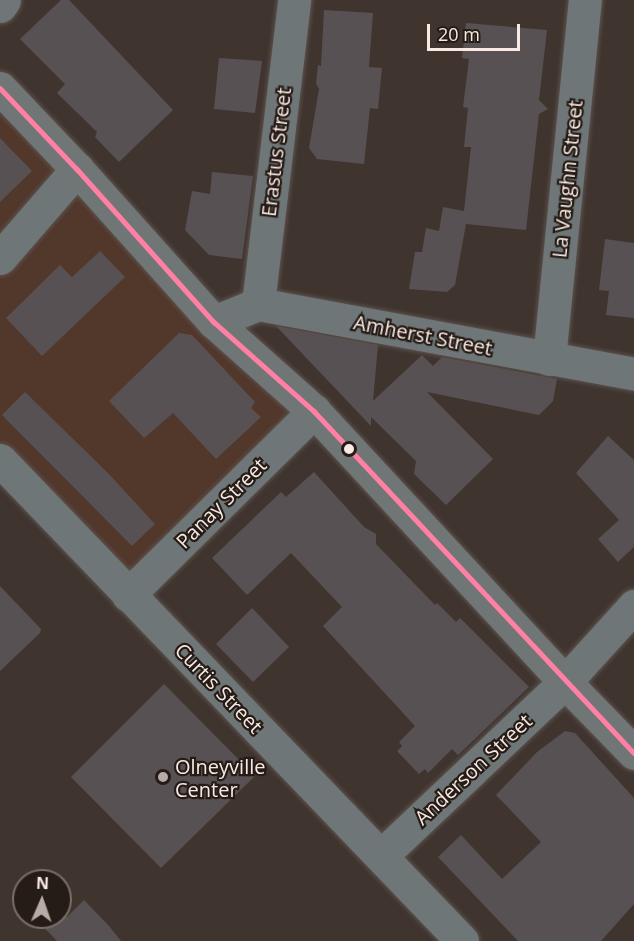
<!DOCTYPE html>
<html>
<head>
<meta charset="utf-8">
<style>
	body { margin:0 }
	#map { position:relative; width:634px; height:941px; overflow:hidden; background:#40342f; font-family:"Open Sans",sans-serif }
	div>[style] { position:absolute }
	.built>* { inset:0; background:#52372b }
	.building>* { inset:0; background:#585153 }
	.roads { filter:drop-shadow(0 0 2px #5c524d) drop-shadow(0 0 2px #5c524d) }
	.minor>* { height:33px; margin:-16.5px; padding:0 16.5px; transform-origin:16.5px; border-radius:16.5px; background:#6e7677 }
	.major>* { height:33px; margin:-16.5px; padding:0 16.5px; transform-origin:16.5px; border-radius:16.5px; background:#707576 }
	.bus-1>* { height:4.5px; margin:-2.25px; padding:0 2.25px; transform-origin:2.25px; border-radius:2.25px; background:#ff80a4 }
	.dots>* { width:16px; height:16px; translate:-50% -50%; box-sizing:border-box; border:3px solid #261c17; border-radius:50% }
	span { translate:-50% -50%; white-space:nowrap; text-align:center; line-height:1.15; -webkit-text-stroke:4.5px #261c17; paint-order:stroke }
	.street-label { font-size:20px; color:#f9e9e3 }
	.poi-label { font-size:20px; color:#f9e9e3 }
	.left { translate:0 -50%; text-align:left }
	.north { position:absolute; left:12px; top:869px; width:60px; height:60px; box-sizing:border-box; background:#261c17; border:2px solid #7a6e69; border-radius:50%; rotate:2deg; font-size:16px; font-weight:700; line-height:24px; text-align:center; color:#f9e9e3 }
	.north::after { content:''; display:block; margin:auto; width:21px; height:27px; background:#b8aaa4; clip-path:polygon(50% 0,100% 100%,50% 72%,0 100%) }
	.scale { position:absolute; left:427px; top:24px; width:93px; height:27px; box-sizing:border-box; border:3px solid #f9e9e3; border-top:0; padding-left:8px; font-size:18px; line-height:21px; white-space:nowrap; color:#f9e9e3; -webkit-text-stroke:4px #261c17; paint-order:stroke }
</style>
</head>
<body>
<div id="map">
	<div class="built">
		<i style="clip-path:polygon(0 94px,308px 414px,125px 594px,0 479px)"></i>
	</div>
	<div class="building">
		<i style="clip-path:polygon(61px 0,69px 0,173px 110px,119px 162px,95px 137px,97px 132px,57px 93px,65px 84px,20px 39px)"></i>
		<i style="clip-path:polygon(324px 10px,373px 13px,369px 67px,382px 68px,378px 109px,370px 108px,364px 164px,317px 159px,309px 148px,319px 89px,316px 83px,318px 65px,321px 66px)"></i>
		<i style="clip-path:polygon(466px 23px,547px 30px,539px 100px,548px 109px,539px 114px,526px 230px,466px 224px,455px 285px,447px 292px,409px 289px,415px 252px,422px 252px,426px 228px,439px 231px,443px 207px,464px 211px,471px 147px,464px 147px,468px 108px,463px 107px,469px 59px,462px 58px)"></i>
		<i style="clip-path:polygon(219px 58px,262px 61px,255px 113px,214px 109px)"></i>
		<i style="clip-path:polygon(0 138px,32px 171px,0 202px)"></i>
		<i style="clip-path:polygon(212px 172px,253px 176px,242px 259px,209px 255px,185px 230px,192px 191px,210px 194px)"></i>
		<i style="clip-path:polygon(605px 239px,634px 243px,634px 318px,606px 315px,609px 291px,599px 290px)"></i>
		<i style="clip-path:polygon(100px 251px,125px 277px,42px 356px,6px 318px,60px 265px,72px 277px)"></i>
		<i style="clip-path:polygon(276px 326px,378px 345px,373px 401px,422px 355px,433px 366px,442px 357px,557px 379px,553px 401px,539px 415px,427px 392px,493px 459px,446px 505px,414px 474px,416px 461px,371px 417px,371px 426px)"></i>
		<i style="clip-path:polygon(179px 333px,192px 335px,255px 402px,251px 408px,261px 417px,216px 459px,173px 413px,144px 438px,109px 401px)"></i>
		<i style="clip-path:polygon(25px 392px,108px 473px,155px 524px,132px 546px,2px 415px)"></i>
		<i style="clip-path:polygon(608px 436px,634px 460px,634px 547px,618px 562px,598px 539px,619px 520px,576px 473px)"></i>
		<i style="clip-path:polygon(314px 472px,364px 527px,376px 534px,376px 544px,435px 605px,437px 603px,456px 622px,460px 618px,529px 687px,458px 755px,452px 749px,428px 773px,425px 769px,419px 774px,397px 751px,402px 746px,399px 742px,415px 726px,323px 626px,342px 607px,291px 553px,247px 595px,212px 558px,281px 492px,286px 497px)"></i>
		<i style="clip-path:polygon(0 586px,41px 629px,40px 633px,0 671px)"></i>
		<i style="clip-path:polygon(252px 608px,289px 647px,253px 682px,216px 644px)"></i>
		<i style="clip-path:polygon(164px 684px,255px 776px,161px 868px,71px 777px)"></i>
		<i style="clip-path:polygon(565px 731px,575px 733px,634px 798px,634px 904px,601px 941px,518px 941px,438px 857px,461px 835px,502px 879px,541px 842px,496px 795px,537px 752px)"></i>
		<i style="clip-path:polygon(84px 900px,109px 926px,121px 941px,57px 941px,34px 917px,67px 917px)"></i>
	</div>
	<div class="roads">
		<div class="minor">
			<i style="left:0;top:6px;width:7px;rotate:-56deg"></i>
			<i style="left:0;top:258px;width:118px;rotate:-49.1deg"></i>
			<i style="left:258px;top:304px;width:306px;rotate:-83.2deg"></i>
			<i style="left:214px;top:322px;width:48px;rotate:-22.2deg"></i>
			<i style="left:258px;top:304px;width:382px;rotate:10.5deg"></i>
			<i style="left:549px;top:359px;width:361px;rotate:-84.3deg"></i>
			<i style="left:0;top:460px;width:667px;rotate:46.15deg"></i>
			<i style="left:128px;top:595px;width:262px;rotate:-44.7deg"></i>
			<i style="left:382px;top:855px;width:252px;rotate:-43.4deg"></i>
			<i style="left:565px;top:682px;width:103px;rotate:-47.8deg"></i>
		</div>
		<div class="major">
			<i style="left:0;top:88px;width:112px;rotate:46.5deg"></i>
			<i style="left:77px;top:169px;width:205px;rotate:48.2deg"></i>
			<i style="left:214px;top:322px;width:134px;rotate:41.7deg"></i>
			<i style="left:314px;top:411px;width:369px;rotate:47.2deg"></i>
			<i style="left:565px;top:682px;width:99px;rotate:45.8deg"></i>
		</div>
	</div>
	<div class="bus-1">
		<i style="left:0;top:88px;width:112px;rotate:46.5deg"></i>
		<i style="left:77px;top:169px;width:205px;rotate:48.2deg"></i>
		<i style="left:214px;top:322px;width:134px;rotate:41.7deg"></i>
		<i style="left:314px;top:411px;width:468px;rotate:46.9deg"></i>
	</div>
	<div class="dots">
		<i style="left:349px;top:449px;background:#f9e9e3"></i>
		<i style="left:163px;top:777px;background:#b8aaa4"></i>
	</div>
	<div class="street-label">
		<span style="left:276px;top:152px;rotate:-83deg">Erastus Street</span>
		<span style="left:567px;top:179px;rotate:-84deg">La Vaughn Street</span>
		<span style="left:423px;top:335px;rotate:11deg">Amherst Street</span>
		<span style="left:221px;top:503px;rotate:-45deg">Panay Street</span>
		<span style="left:219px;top:688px;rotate:46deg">Curtis Street</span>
		<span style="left:473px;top:769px;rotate:-43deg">Anderson Street</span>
	</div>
	<div class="poi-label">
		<span class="left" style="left:175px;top:778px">Olneyville<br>Center</span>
	</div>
	<div class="north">N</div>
	<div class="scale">20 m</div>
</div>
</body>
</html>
